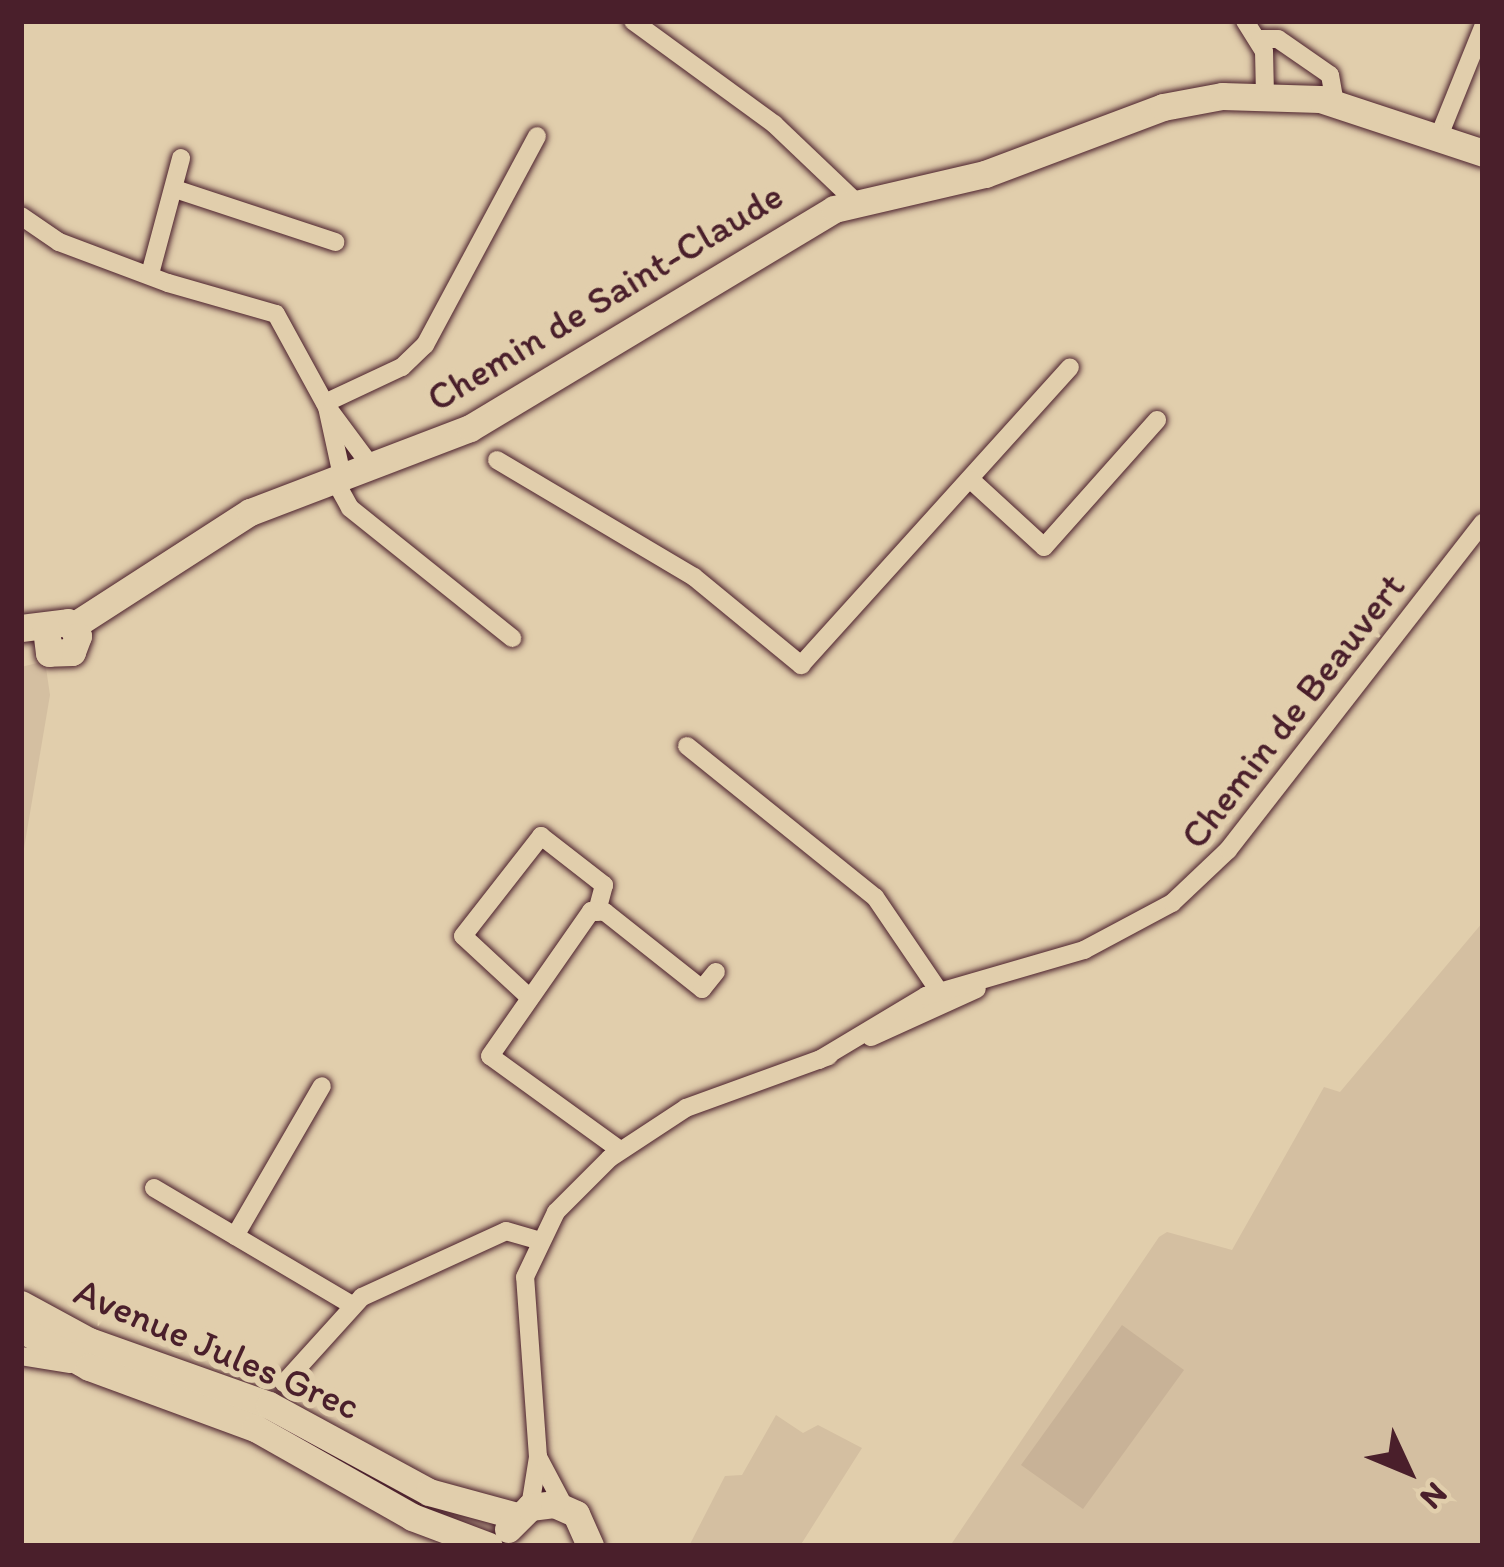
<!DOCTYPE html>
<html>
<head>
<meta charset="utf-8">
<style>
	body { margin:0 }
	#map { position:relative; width:1504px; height:1567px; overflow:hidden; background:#e1ceac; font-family:Itim,sans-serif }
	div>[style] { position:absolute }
	.built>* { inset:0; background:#d4bfa1 }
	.green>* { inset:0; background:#c8b297 }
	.roads { filter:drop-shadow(0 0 3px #4a1f2b) drop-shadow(0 0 3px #4a1f2b) }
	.street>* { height:18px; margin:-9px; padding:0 9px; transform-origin:9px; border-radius:9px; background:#e1ceac }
	.secondary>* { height:27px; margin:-13.5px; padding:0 13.5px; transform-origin:13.5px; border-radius:13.5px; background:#e1ceac }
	span { translate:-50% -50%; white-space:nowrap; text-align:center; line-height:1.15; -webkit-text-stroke:12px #e1ceac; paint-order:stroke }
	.street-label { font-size:39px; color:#4a1f2b }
	.frame { position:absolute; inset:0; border:24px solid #4a1f2b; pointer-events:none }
	.north { position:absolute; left:1348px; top:1411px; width:120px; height:120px; -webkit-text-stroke:9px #e1ceac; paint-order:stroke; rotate:134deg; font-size:33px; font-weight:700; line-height:48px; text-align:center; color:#4a1f2b }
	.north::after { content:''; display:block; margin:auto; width:42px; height:54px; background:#4a1f2b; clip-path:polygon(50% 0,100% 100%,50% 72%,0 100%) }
</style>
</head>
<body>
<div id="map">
	<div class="built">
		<i style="clip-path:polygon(45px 661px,50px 695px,21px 866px,21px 667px)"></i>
		<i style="clip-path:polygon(1483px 922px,1483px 1546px,950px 1546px,1159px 1237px,1167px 1232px,1232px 1250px,1324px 1087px,1340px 1092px)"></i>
		<i style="clip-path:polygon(776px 1415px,803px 1433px,818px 1425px,862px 1448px,800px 1546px,689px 1546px,725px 1476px,742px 1475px)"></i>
	</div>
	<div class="green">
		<i style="clip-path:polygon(1122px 1325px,1184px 1370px,1083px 1509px,1021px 1465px)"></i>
	</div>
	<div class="roads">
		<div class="street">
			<i style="left:633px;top:21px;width:175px;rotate:36.1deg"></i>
			<i style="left:774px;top:124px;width:115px;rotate:43.6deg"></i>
			<i style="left:1245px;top:21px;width:36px;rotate:58deg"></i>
			<i style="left:1264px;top:51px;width:43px;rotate:88.7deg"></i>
			<i style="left:1260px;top:39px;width:18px"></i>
			<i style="left:1278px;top:39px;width:63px;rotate:34.7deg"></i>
			<i style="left:1330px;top:75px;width:28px;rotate:80deg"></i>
			<i style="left:1439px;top:136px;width:118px;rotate:-68deg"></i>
			<i style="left:175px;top:189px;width:169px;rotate:18.3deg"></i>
			<i style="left:21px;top:216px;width:46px;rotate:34.4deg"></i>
			<i style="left:59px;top:242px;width:116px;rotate:20.6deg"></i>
			<i style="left:168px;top:283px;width:112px;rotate:16deg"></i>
			<i style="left:276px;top:314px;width:106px;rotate:61.3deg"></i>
			<i style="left:327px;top:407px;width:71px;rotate:77.7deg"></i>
			<i style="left:150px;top:274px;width:120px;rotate:-75deg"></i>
			<i style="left:325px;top:403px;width:85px;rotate:-25.1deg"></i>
			<i style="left:402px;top:367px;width:32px;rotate:-44deg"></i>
			<i style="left:425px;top:345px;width:237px;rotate:-61.8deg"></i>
			<i style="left:330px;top:411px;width:69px;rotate:53.3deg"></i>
			<i style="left:497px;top:460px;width:229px;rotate:30.7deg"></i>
			<i style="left:694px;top:577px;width:139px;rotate:39.4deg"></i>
			<i style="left:801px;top:665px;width:401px;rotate:-47.9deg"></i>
			<i style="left:334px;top:479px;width:33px;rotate:61deg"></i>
			<i style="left:350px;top:508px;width:208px;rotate:38.7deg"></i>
			<i style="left:971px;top:480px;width:99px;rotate:42.5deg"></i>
			<i style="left:1044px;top:547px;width:170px;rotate:-48.3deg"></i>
			<i style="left:687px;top:746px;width:241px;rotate:38.8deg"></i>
			<i style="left:875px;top:897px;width:114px;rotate:55.8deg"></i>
			<i style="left:530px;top:998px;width:91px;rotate:-137.2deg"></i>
			<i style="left:463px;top:936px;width:127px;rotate:-52deg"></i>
			<i style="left:541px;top:836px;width:80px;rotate:37.9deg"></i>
			<i style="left:604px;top:885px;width:28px;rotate:105deg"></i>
			<i style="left:871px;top:1037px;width:116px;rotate:-24.4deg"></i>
			<i style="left:819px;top:1060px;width:125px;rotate:-30.9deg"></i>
			<i style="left:926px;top:996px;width:165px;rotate:-16.2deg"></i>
			<i style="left:1084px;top:950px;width:100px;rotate:-28.1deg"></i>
			<i style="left:1172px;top:903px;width:77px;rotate:-43.4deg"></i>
			<i style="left:1228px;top:850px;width:415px;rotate:-52.1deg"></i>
			<i style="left:620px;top:1150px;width:160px;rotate:-144.1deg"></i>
			<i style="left:490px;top:1056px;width:177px;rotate:-55.1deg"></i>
			<i style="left:591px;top:911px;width:14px;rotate:4deg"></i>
			<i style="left:605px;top:912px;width:124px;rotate:38.4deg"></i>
			<i style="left:702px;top:989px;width:22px;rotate:-51deg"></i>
			<i style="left:154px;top:1188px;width:230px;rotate:30.6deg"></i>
			<i style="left:235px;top:1236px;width:173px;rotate:-59.9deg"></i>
			<i style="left:21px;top:1356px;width:50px;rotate:9.3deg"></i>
			<i style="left:284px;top:1383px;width:116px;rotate:-47.8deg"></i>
			<i style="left:362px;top:1297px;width:158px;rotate:-24.6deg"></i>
			<i style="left:506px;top:1231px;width:32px;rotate:16deg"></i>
			<i style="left:538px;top:1457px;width:58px;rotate:62.1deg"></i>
			<i style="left:530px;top:1507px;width:51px;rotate:-80.9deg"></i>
			<i style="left:538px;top:1457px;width:180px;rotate:-94.1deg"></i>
			<i style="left:525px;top:1277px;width:72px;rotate:-64.5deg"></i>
			<i style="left:556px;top:1212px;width:76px;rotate:-45deg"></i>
			<i style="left:610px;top:1158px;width:91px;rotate:-33.3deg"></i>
			<i style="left:686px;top:1108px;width:152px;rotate:-20deg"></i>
		</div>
		<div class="secondary">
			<i style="left:73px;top:626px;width:211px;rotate:-32.8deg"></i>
			<i style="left:250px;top:512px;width:235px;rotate:-20.9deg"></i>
			<i style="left:470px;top:428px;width:425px;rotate:-31deg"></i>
			<i style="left:834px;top:209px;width:155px;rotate:-13.1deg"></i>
			<i style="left:985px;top:174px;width:190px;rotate:-20.6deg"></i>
			<i style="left:1163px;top:107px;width:60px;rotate:-10.6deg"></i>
			<i style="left:1222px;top:96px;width:98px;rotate:1.8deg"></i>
			<i style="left:1320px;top:99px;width:172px;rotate:18.3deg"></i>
			<i style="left:21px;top:628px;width:47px;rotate:-7.3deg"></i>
			<i style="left:68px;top:622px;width:17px;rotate:54deg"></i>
			<i style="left:78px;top:636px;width:17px;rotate:111deg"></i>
			<i style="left:72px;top:652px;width:23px;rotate:178deg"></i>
			<i style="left:49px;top:653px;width:26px;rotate:-97deg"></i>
			<i style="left:21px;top:1304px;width:77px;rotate:28.6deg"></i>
			<i style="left:89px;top:1341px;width:191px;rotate:19.6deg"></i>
			<i style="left:269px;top:1405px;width:182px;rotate:28.5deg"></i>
			<i style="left:429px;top:1492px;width:91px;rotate:15.3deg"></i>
			<i style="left:21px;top:1329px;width:78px;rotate:29.2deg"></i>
			<i style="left:89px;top:1367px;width:177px;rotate:20.2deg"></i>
			<i style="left:255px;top:1428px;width:180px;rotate:29.5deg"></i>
			<i style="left:412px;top:1517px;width:82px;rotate:20.6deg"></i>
			<i style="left:508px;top:1529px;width:31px;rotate:-45deg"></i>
			<i style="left:530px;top:1507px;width:24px;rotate:-7deg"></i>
			<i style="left:554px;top:1504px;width:24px;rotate:24deg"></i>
			<i style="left:576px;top:1514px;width:35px;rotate:66deg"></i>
		</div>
	</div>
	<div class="street-label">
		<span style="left:605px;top:297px;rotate:-31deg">Chemin de Saint-Claude</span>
		<span style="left:1293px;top:711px;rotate:-52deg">Chemin de Beauvert</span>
		<span style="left:217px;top:1349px;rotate:23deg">Avenue Jules Grec</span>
	</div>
	<div class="frame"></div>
	<div class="north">N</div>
</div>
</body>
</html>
